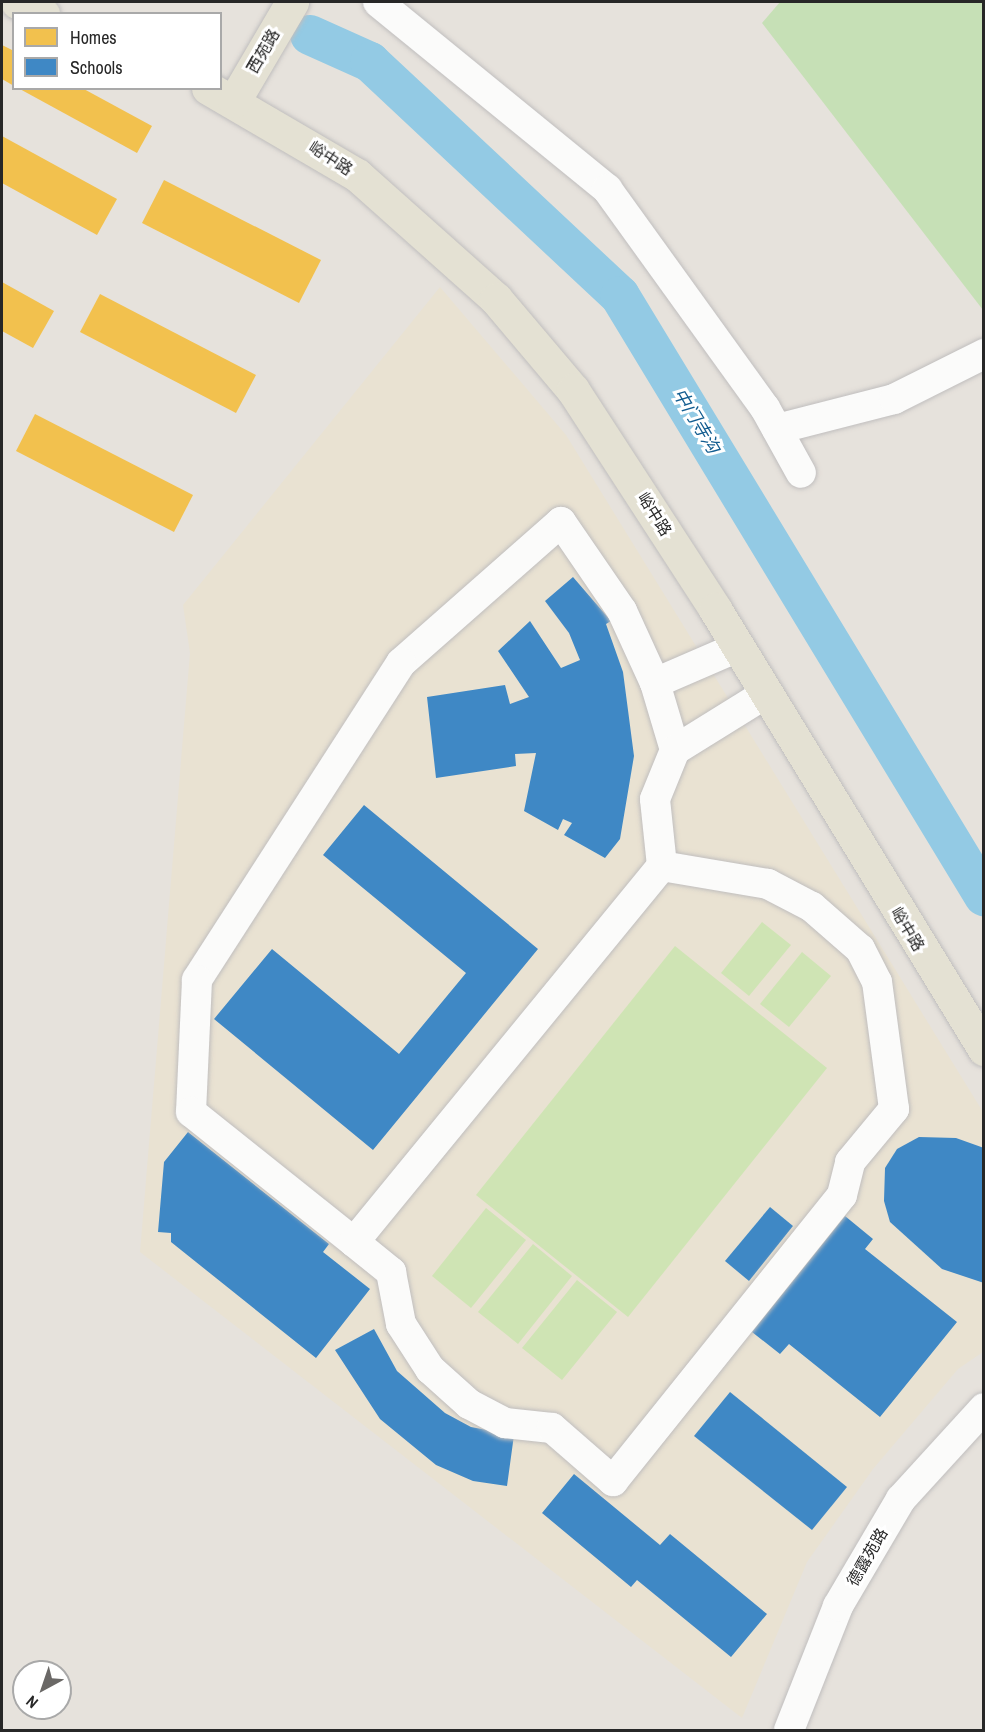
<!DOCTYPE html>
<html>
<head>
<meta charset="utf-8">
<style>
	body { margin:0 }
	#map { position:relative; width:985px; height:1732px; overflow:hidden; background:#e6e2dc; font-family:"Archivo Narrow","Noto Sans SC",sans-serif }
	div>[style] { position:absolute }
	.education>* { inset:0; background:#e9e2d2 }
	.green>* { inset:0; background:#c6e0b6 }
	.pitch>* { inset:0; background:#cfe4b4 }
	.homes>* { inset:0; background:#f2c14e }
	.schools>* { inset:0; background:#3f88c5 }
	.river>* { height:40px; margin:-20px; padding:0 20px; transform-origin:20px; border-radius:20px; background:#93cae4 }
	.roads { filter:drop-shadow(0 0 2px #c0bebe) drop-shadow(0 0 2px #c0bebe) }
	.minor>* { height:30px; margin:-15px; padding:0 15px; transform-origin:15px; border-radius:15px; background:#fbfbfa }
	.major>* { height:33px; margin:-16.5px; padding:0 16.5px; transform-origin:16.5px; border-radius:16.5px; background:#e4e1d3 }
	span { translate:-50% -50%; white-space:nowrap; text-align:center; line-height:1.15; -webkit-text-stroke:6px #fff; paint-order:stroke }
	.street-label { font-size:16px; color:#272727 }
	.water-label { font-size:18px; color:#135d90; font-style:italic }
	.frame { position:absolute; inset:0; border:3px solid #272727; pointer-events:none }
	.legend { position:absolute; left:12px; top:12px; width:210px; height:78px; box-sizing:border-box; background:#fff; border:2px solid #a9a9a9; margin:0; padding:8px 10px; list-style:none; font-size:18px; color:#272727 }
	.legend li { display:flex; align-items:center; gap:12px; height:30px }
	.legend b { width:30px; border:2px solid #a9a9a9 }
	.north { position:absolute; left:12px; top:1660px; width:60px; height:60px; box-sizing:border-box; background:#fff; border:2px solid #a9a9a9; border-radius:50%; rotate:220deg; font-size:16px; font-weight:700; line-height:24px; text-align:center; color:#272727 }
	.north::after { content:''; display:block; margin:auto; width:21px; height:27px; background:#6a6866; clip-path:polygon(50% 0,100% 100%,50% 72%,0 100%) }
</style>
</head>
<body>
<div id="map">
	<div class="education">
		<i style="clip-path:polygon(440px 287px,566px 435px,983px 1112px,983px 1352px,958px 1369px,873px 1469px,807px 1562px,742px 1718px,140px 1252px,190px 653px,183px 605px)"></i>
	</div>
	<div class="green">
		<i style="clip-path:polygon(780px 2px,983px 2px,983px 310px,762px 23px)"></i>
	</div>
	<div class="pitch">
		<i style="clip-path:polygon(762px 922px,791px 945px,749px 996px,721px 973px)"></i>
		<i style="clip-path:polygon(675px 946px,827px 1068px,628px 1317px,476px 1195px)"></i>
		<i style="clip-path:polygon(802px 952px,831px 976px,789px 1027px,760px 1004px)"></i>
		<i style="clip-path:polygon(486px 1208px,526px 1240px,471px 1308px,432px 1276px)"></i>
		<i style="clip-path:polygon(533px 1244px,572px 1276px,518px 1344px,478px 1312px)"></i>
		<i style="clip-path:polygon(577px 1280px,617px 1312px,562px 1380px,522px 1348px)"></i>
	</div>
	<div class="homes">
		<i style="clip-path:polygon(2px 45px,14px 51px,14px 86px,2px 79px)"></i>
		<i style="clip-path:polygon(18px 88px,82px 88px,152px 126px,137px 153px)"></i>
		<i style="clip-path:polygon(2px 136px,117px 199px,97px 235px,2px 183px)"></i>
		<i style="clip-path:polygon(164px 180px,321px 260px,299px 303px,142px 223px)"></i>
		<i style="clip-path:polygon(2px 282px,54px 311px,33px 348px,2px 331px)"></i>
		<i style="clip-path:polygon(100px 294px,256px 375px,236px 413px,80px 332px)"></i>
		<i style="clip-path:polygon(35px 414px,193px 495px,174px 532px,16px 451px)"></i>
	</div>
	<div class="schools">
		<i style="clip-path:polygon(573px 577px,611px 621px,606px 624px,623px 672px,634px 756px,620px 839px,605px 858px,564px 835px,572px 823px,563px 819px,558px 830px,524px 811px,536px 753px,515px 754px,516px 766px,436px 778px,427px 697px,505px 685px,510px 704px,529px 697px,498px 651px,530px 621px,561px 668px,580px 660px,569px 633px,545px 601px)"></i>
		<i style="clip-path:polygon(364px 805px,538px 949px,373px 1150px,214px 1019px,272px 949px,399px 1054px,466px 973px,323px 855px)"></i>
		<i style="clip-path:polygon(188px 1132px,329px 1244px,323px 1252px,370px 1289px,316px 1358px,171px 1242px,171px 1233px,158px 1232px,164px 1162px)"></i>
		<i style="clip-path:polygon(919px 1137px,956px 1138px,984px 1148px,984px 1283px,942px 1269px,890px 1222px,884px 1201px,885px 1168px,897px 1149px)"></i>
		<i style="clip-path:polygon(770px 1207px,793px 1226px,749px 1281px,725px 1261px)"></i>
		<i style="clip-path:polygon(845px 1216px,873px 1239px,865px 1249px,957px 1322px,880px 1417px,789px 1344px,780px 1354px,752px 1332px)"></i>
		<i style="clip-path:polygon(374px 1329px,397px 1371px,445px 1413px,471px 1427px,514px 1435px,507px 1486px,473px 1481px,436px 1465px,380px 1419px,335px 1350px)"></i>
		<i style="clip-path:polygon(730px 1392px,847px 1487px,812px 1530px,694px 1436px)"></i>
		<i style="clip-path:polygon(574px 1474px,660px 1545px,670px 1534px,767px 1614px,731px 1657px,637px 1580px,631px 1587px,542px 1513px)"></i>
	</div>
	<div class="river">
		<i style="left:310px;top:35px;width:66px;rotate:24.2deg"></i>
		<i style="left:370px;top:62px;width:342px;rotate:43.1deg"></i>
		<i style="left:620px;top:296px;width:702px;rotate:58.76deg"></i>
	</div>
	<div class="roads">
		<div class="minor">
			<i style="left:378px;top:2px;width:296px;rotate:39.2deg"></i>
			<i style="left:607px;top:189px;width:270px;rotate:54.2deg"></i>
			<i style="left:765px;top:408px;width:74px;rotate:61deg"></i>
			<i style="left:777px;top:429px;width:121px;rotate:-14.4deg"></i>
			<i style="left:894px;top:399px;width:101px;rotate:-26.6deg"></i>
			<i style="left:655px;top:683px;width:90px;rotate:-23.4deg"></i>
			<i style="left:675px;top:750px;width:70px;rotate:-106.6deg"></i>
			<i style="left:655px;top:683px;width:79px;rotate:-114.6deg"></i>
			<i style="left:622px;top:611px;width:108px;rotate:-124.4deg"></i>
			<i style="left:561px;top:522px;width:213px;rotate:138.6deg"></i>
			<i style="left:401px;top:663px;width:377px;rotate:122.8deg"></i>
			<i style="left:197px;top:980px;width:132px;rotate:92.6deg"></i>
			<i style="left:191px;top:1112px;width:208px;rotate:38.6deg"></i>
			<i style="left:354px;top:1242px;width:486px;rotate:-50.7deg"></i>
			<i style="left:662px;top:866px;width:67px;rotate:-96deg"></i>
			<i style="left:655px;top:799px;width:53px;rotate:-67.8deg"></i>
			<i style="left:675px;top:750px;width:108px;rotate:-31.8deg"></i>
			<i style="left:354px;top:1242px;width:48px;rotate:39deg"></i>
			<i style="left:391px;top:1272px;width:53px;rotate:79.1deg"></i>
			<i style="left:401px;top:1324px;width:54px;rotate:57.2deg"></i>
			<i style="left:430px;top:1369px;width:52px;rotate:41.9deg"></i>
			<i style="left:469px;top:1404px;width:41px;rotate:27.8deg"></i>
			<i style="left:505px;top:1423px;width:47px;rotate:6.1deg"></i>
			<i style="left:552px;top:1428px;width:81px;rotate:41deg"></i>
			<i style="left:613px;top:1481px;width:366px;rotate:-51.3deg"></i>
			<i style="left:842px;top:1195px;width:34px;rotate:-76deg"></i>
			<i style="left:850px;top:1162px;width:69px;rotate:-50.3deg"></i>
			<i style="left:894px;top:1109px;width:128px;rotate:-97.6deg"></i>
			<i style="left:877px;top:982px;width:37px;rotate:-117deg"></i>
			<i style="left:860px;top:949px;width:64px;rotate:-138.8deg"></i>
			<i style="left:812px;top:907px;width:50px;rotate:-152.4deg"></i>
			<i style="left:768px;top:884px;width:108px;rotate:-170.4deg"></i>
			<i style="left:789px;top:1730px;width:133px;rotate:-68.4deg"></i>
			<i style="left:838px;top:1606px;width:124px;rotate:-59.5deg"></i>
			<i style="left:901px;top:1499px;width:123px;rotate:-47.6deg"></i>
		</div>
		<div class="major">
			<i style="left:17px;top:2px;width:29px;rotate:25deg"></i>
			<i style="left:208px;top:88px;width:173px;rotate:30.3deg"></i>
			<i style="left:357px;top:175px;width:186px;rotate:41.7deg"></i>
			<i style="left:496px;top:299px;width:119px;rotate:49.8deg"></i>
			<i style="left:573px;top:390px;width:261px;rotate:57deg"></i>
			<i style="left:715px;top:609px;width:516px;rotate:58.56deg"></i>
			<i style="left:234px;top:101px;width:115px;rotate:-59.6deg"></i>
		</div>
	</div>
	<div class="street-label">
		<span style="left:263px;top:51px;rotate:-60deg">西苑路</span>
		<span style="left:331px;top:158px;rotate:33deg">峪中路</span>
		<span style="left:655px;top:514px;rotate:58deg">峪中路</span>
		<span style="left:908px;top:929px;rotate:59deg">峪中路</span>
		<span style="left:867px;top:1557px;rotate:-60deg">德露苑路</span>
	</div>
	<div class="water-label">
		<span style="left:696px;top:421px;rotate:59deg">中门寺沟</span>
	</div>
	<div class="frame"></div>
	<ul class="legend">
	<li><b style="height:16px;background:#f2c14e"></b>Homes</li>
	<li><b style="height:16px;background:#3f88c5"></b>Schools</li>
	</ul>
	<div class="north">N</div>
</div>
</body>
</html>
